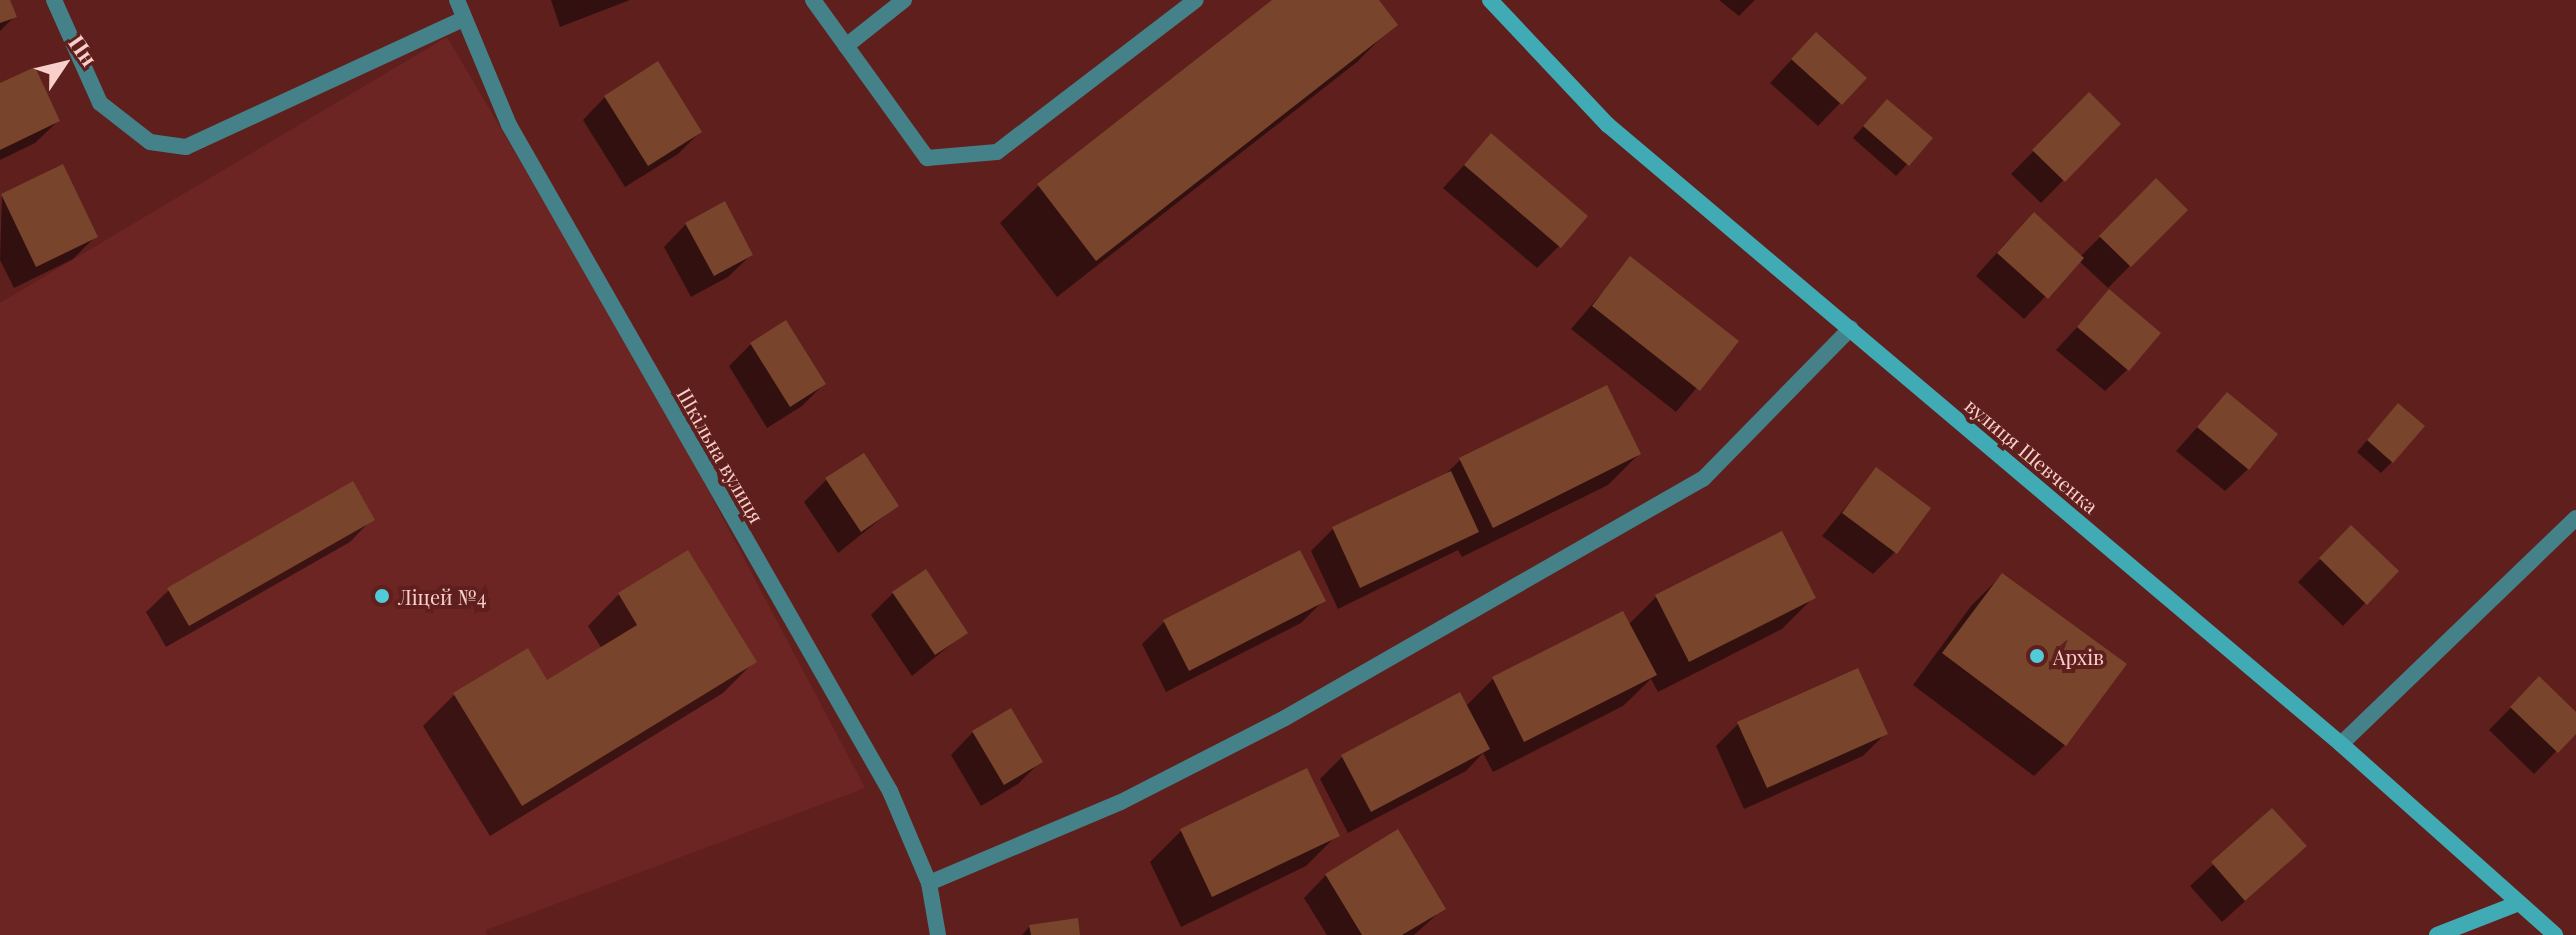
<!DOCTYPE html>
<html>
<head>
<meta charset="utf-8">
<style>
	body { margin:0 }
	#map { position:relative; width:2576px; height:935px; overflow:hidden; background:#5f1f1d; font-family:"Playfair Display",serif }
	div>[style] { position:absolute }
	.built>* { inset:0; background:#6d2523 }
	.shadow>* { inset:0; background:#0007 }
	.building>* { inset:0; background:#78442b }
	.service>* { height:16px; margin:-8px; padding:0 8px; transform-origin:8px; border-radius:8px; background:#448188 }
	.minor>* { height:16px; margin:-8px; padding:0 8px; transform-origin:8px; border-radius:8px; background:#448188 }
	.secondary>* { height:16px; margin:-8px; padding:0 8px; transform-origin:8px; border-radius:8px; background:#40aab5 }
	.dots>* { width:22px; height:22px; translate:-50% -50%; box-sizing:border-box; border:4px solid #5f1f1d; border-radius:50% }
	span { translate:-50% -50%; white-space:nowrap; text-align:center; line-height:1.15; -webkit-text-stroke:8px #5f1f1d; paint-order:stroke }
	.street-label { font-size:20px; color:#f8cfcb }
	.poi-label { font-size:20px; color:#f8cfcb }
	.left { translate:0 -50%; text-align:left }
	.north { position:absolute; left:24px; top:24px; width:80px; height:80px; -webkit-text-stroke:6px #5f1f1d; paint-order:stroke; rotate:55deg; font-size:22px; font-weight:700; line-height:32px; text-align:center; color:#f8cfcb }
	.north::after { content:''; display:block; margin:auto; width:28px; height:36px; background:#f8cfcb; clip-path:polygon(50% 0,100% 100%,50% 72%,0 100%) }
</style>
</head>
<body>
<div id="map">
	<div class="built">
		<i style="clip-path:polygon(447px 37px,663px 405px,865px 788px,486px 930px,487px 935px,0 935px,0 303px)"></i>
	</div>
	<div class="shadow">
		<i style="clip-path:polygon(0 0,8px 0,15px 16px,0 31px)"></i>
		<i style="clip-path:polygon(551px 0,630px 0,560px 27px)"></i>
		<i style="clip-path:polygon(1275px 0,1376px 0,1395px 24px,1357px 62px,1057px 297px,1000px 223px,1038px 186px)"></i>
		<i style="clip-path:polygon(1719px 0,1755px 0,1739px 16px)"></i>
		<i style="clip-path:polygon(1794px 57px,1864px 78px,1818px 126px,1770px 83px)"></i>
		<i style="clip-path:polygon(0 85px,58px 121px,35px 143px,0 160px)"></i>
		<i style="clip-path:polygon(2089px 95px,2118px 124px,2041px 203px,2011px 174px)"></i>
		<i style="clip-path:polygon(605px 97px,700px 132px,678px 154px,625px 187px,583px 120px)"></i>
		<i style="clip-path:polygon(1876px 112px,1930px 139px,1896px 176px,1853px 138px)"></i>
		<i style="clip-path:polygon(1491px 136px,1559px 246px,1537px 268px,1443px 188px)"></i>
		<i style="clip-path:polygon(2156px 181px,2185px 210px,2108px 288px,2079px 261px,2024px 319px,1976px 276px,2011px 237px,2080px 257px)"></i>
		<i style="clip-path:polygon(2px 196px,95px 237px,73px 259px,14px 288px,0 260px)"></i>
		<i style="clip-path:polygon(686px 224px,751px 255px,728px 277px,691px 297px,664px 247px)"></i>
		<i style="clip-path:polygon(1631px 259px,1736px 342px,1676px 412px,1571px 329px)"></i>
		<i style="clip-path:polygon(2110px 291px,2128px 369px,2105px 391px,2056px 350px)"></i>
		<i style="clip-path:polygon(751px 344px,824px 384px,802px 406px,767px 428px,729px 366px)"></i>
		<i style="clip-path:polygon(2227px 394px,2248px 469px,2225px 491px,2176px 451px)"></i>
		<i style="clip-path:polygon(2387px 417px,2392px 462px,2381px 473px,2357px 452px)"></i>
		<i style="clip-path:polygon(1639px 454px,1608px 485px,1462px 557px,1458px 550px,1338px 609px,1311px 551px,1333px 529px,1444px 476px,1460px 460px)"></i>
		<i style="clip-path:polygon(1876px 470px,1895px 552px,1873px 574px,1822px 536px)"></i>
		<i style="clip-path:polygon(826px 480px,897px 506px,838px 553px,804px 502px)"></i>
		<i style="clip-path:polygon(372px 519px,350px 542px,166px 647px,146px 612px,169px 590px)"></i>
		<i style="clip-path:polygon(2351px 528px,2396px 571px,2343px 626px,2298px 582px)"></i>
		<i style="clip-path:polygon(2002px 575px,2065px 745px,2034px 776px,1913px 685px,1971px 606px)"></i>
		<i style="clip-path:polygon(893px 593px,965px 633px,912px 676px,871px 615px)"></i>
		<i style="clip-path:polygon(619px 594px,754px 662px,723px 693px,490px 836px,423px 726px,454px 695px,547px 683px,602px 649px,588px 626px)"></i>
		<i style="clip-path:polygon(1656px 597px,1813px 598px,1782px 629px,1658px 692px,1651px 679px,1623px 706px,1493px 772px,1483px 753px,1466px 771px,1348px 833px,1320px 779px,1342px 757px,1466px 706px,1493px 679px,1623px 614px,1628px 625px)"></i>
		<i style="clip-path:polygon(1323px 601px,1301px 623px,1166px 692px,1142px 644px,1164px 622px)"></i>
		<i style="clip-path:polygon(2539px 679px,2576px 715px,2576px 731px,2534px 774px,2489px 730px)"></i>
		<i style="clip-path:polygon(1738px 724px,1885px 734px,1863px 756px,1744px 809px,1716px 746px)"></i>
		<i style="clip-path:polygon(973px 732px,1041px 761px,1018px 784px,981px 806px,951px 755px)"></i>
		<i style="clip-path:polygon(1306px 770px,1337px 835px,1306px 866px,1181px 927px,1150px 862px,1181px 831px)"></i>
		<i style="clip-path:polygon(2272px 810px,2282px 868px,2222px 922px,2190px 886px)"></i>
		<i style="clip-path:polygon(1326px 875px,1444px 908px,1414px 935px,1327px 935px,1304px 898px)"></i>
		<i style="clip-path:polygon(1030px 926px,1078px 935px,1022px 935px)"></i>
	</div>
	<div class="building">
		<i style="clip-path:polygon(0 0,10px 0,17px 17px,0 23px)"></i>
		<i style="clip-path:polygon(1272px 0,1379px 0,1398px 25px,1096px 261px,1037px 184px)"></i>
		<i style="clip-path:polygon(1816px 32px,1867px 78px,1842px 105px,1791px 59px)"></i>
		<i style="clip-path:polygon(658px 61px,702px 132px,648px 166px,604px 96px)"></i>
		<i style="clip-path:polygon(35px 67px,60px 121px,0 150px,0 83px)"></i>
		<i style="clip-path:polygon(2089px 92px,2121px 124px,2065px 182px,2032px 150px)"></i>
		<i style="clip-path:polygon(1887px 99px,1933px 138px,1909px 166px,1863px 126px)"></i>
		<i style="clip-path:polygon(1491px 133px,1588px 216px,1561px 248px,1464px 165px)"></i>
		<i style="clip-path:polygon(63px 164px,98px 237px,36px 267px,1px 194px)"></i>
		<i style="clip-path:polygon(2156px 178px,2188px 210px,2131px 267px,2099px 236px)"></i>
		<i style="clip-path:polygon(725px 201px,753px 255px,714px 276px,685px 223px)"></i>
		<i style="clip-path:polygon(2034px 212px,2084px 258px,2048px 299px,1997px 253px)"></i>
		<i style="clip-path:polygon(1630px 256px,1739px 341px,1700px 391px,1592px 306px)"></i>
		<i style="clip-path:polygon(2109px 289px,2161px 333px,2129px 371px,2077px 327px)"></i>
		<i style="clip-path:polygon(786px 320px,826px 384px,790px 407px,750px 343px)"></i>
		<i style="clip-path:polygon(1607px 385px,1641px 454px,1493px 528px,1459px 458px)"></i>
		<i style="clip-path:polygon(2227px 392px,2278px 434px,2249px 470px,2197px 427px)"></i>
		<i style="clip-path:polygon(2398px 403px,2425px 426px,2393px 463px,2367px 440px)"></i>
		<i style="clip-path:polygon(864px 453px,899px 506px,861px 532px,825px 478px)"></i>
		<i style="clip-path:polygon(1876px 467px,1931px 508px,1897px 554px,1842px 513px)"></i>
		<i style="clip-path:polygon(1451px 471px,1479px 532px,1360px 588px,1332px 527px)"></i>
		<i style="clip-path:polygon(353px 481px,375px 520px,189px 626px,167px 588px)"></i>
		<i style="clip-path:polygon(2351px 525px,2399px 571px,2367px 605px,2319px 558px)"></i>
		<i style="clip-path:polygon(1782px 531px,1816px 598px,1689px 662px,1655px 595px)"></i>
		<i style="clip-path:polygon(688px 550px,757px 662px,522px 806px,453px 693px,528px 648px,547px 680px,637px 625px,618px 593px)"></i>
		<i style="clip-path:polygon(1300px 550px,1326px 601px,1189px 671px,1163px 620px)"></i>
		<i style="clip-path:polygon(926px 569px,968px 633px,935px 655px,892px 592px)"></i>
		<i style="clip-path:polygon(2002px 573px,2127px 664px,2066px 746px,1942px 653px)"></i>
		<i style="clip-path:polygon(1623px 611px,1657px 675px,1524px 742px,1492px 677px)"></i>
		<i style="clip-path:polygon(1858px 668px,1888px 734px,1767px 788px,1737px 722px)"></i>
		<i style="clip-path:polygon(2539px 676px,2576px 712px,2576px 734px,2558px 753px,2510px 707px)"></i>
		<i style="clip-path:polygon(1460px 692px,1490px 749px,1371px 812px,1341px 755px)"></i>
		<i style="clip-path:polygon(1011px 708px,1043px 762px,1004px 785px,972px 731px)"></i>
		<i style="clip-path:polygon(1307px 768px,1340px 836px,1212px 897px,1180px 829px)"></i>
		<i style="clip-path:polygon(2272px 808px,2307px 846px,2245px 901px,2211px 862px)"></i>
		<i style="clip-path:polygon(1398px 829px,1446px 909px,1402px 935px,1362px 935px,1325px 874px)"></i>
		<i style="clip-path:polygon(1078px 918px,1080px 935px,1031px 935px,1029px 925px)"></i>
	</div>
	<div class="service">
		<i style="left:813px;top:0;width:195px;rotate:54.2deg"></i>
		<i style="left:927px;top:158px;width:70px;rotate:-4.9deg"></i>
		<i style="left:997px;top:152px;width:250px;rotate:-37.4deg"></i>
		<i style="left:846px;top:46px;width:74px;rotate:-38.4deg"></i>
		<i style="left:2341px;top:744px;width:326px;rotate:-43.9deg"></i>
	</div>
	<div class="minor">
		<i style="left:54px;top:0;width:113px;rotate:65.9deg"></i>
		<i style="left:100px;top:103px;width:63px;rotate:38deg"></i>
		<i style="left:150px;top:142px;width:36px;rotate:8deg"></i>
		<i style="left:186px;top:147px;width:303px;rotate:-24.8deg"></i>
		<i style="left:457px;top:0;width:135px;rotate:67.4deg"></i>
		<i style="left:509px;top:125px;width:767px;rotate:60.23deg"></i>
		<i style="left:890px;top:791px;width:100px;rotate:67deg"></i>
		<i style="left:929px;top:883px;width:53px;rotate:80.2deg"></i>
		<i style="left:929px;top:883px;width:208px;rotate:-22.9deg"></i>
		<i style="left:1121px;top:802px;width:184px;rotate:-27.1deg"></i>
		<i style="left:1285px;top:718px;width:482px;rotate:-29.8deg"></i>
		<i style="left:1703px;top:479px;width:211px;rotate:-45.6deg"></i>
	</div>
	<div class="secondary">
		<i style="left:1490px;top:0;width:172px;rotate:46.7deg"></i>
		<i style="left:1608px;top:125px;width:959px;rotate:40.18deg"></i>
		<i style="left:2341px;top:744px;width:287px;rotate:41.7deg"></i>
		<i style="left:2437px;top:935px;width:88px;rotate:-21.3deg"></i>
	</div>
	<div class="dots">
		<i style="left:382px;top:596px;background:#52cbd9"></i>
		<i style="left:2037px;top:656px;background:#52cbd9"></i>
	</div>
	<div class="street-label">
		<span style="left:721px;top:455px;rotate:60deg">Шкільна вулиця</span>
		<span style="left:2032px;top:455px;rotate:40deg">вулиця Шевченка</span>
	</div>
	<div class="poi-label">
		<span class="left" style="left:398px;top:596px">Ліцей №4</span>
		<span class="left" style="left:2053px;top:656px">Архiв</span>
	</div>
	<div class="north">Пн</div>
</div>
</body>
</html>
